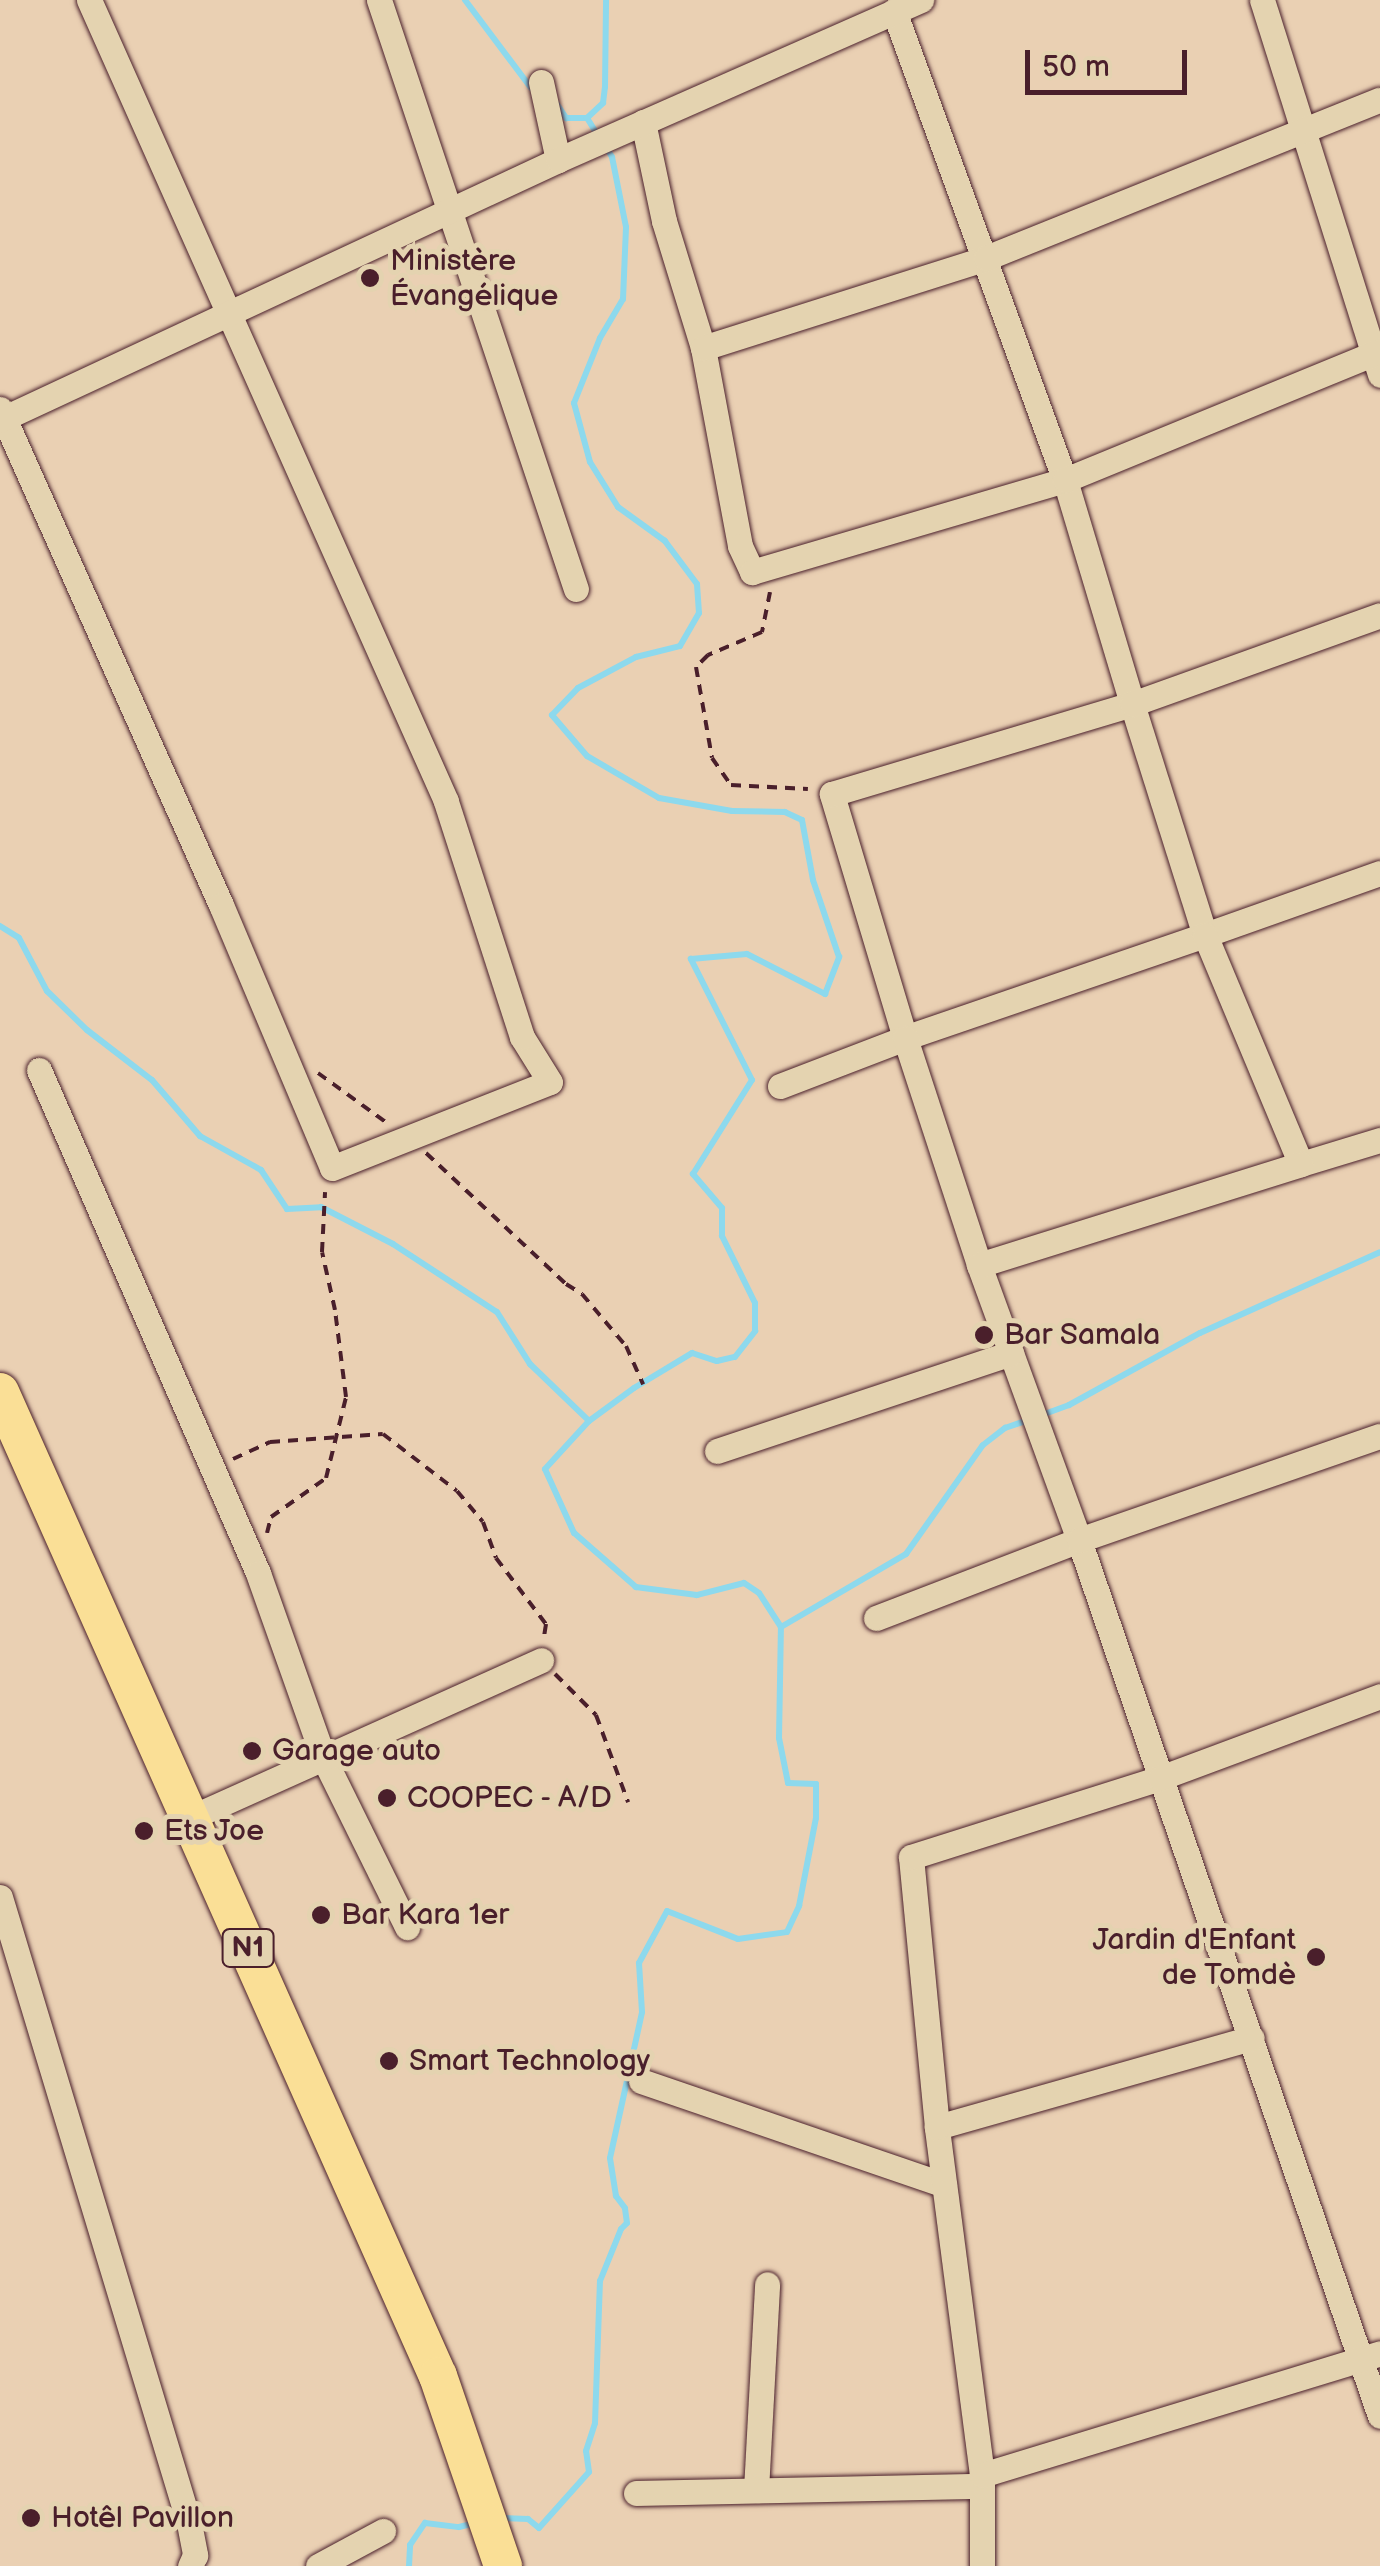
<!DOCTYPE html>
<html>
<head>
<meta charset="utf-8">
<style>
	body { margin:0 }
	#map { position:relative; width:1380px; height:2566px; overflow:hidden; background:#ead0b3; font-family:"Balsamiq Sans",sans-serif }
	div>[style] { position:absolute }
	.stream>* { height:6px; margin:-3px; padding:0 3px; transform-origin:3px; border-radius:3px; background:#8dd9ed }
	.path>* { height:4px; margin-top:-2px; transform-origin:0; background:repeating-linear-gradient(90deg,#4a1f2b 0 10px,transparent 0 18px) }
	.roads { filter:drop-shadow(0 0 2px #4a1f2b) drop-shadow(0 0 2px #4a1f2b) }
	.minor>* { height:25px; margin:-12.5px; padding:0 12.5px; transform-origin:12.5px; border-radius:12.5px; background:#e4d3b0 }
	.highway>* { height:38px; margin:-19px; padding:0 19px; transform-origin:19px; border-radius:19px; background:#fadf96 }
	.dots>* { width:28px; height:28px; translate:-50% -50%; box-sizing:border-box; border:5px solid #e4d3b0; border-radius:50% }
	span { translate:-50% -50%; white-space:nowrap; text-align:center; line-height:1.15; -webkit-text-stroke:10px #e4d3b0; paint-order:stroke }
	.shield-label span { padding:2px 8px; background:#e4d3b0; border:2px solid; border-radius:8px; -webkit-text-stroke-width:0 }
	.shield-label { font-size:28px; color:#4a1f2b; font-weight:700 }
	.poi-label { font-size:30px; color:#4a1f2b }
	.left { translate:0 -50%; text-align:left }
	.right { translate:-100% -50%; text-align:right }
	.scale { position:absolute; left:1025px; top:50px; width:162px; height:45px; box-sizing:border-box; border:5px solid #4a1f2b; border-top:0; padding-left:12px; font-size:30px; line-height:35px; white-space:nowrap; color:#4a1f2b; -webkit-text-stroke:8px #e4d3b0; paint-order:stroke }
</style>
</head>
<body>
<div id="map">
	<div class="stream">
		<i style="left:465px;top:0;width:110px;rotate:53.1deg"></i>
		<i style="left:554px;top:100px;width:22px;rotate:56deg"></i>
		<i style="left:566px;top:118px;width:21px"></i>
		<i style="left:587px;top:118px;width:22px;rotate:58deg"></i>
		<i style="left:587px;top:118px;width:22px;rotate:-43deg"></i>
		<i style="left:603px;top:103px;width:16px;rotate:-83deg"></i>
		<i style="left:605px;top:87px;width:87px;rotate:-89.3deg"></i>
		<i style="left:0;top:926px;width:22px;rotate:32deg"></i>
		<i style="left:19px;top:938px;width:60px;rotate:62.2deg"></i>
		<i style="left:47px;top:991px;width:56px;rotate:44.3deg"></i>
		<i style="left:87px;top:1030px;width:82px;rotate:37.6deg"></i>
		<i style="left:152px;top:1080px;width:74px;rotate:49.4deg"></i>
		<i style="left:200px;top:1136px;width:70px;rotate:29.1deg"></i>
		<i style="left:261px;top:1170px;width:47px;rotate:56.3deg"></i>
		<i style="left:287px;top:1209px;width:34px;rotate:-3deg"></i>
		<i style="left:321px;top:1207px;width:81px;rotate:27.2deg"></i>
		<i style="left:393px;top:1244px;width:124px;rotate:33.2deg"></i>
		<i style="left:497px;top:1312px;width:62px;rotate:57.6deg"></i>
		<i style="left:530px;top:1364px;width:82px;rotate:44deg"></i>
		<i style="left:1039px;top:1416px;width:32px;rotate:-20deg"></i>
		<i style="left:1069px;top:1405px;width:149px;rotate:-28.8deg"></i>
		<i style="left:1200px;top:1333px;width:197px;rotate:-24.2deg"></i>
		<i style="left:781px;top:1627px;width:145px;rotate:-30.3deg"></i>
		<i style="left:906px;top:1554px;width:133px;rotate:-54.8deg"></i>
		<i style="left:983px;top:1445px;width:28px;rotate:-38deg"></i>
		<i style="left:1005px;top:1428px;width:24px;rotate:-19deg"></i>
		<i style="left:502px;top:2518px;width:26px;rotate:2deg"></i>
		<i style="left:528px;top:2519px;width:14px;rotate:39deg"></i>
		<i style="left:539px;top:2528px;width:75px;rotate:-48.2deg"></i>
		<i style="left:589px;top:2472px;width:21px;rotate:-98deg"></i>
		<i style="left:586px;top:2451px;width:29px;rotate:-72deg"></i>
		<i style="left:595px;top:2423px;width:142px;rotate:-88deg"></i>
		<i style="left:600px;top:2281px;width:56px;rotate:-68deg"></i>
		<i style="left:621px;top:2229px;width:8px;rotate:-45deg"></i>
		<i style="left:627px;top:2223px;width:15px;rotate:-98deg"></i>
		<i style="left:625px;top:2208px;width:15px;rotate:-127deg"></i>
		<i style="left:616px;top:2196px;width:38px;rotate:-99deg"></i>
		<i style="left:610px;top:2158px;width:149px;rotate:-77.6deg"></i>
		<i style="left:642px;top:2012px;width:49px;rotate:-93.5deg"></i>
		<i style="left:639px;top:1963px;width:59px;rotate:-61.7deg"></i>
		<i style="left:667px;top:1911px;width:76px;rotate:21.5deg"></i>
		<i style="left:738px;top:1939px;width:49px;rotate:-8.1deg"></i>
		<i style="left:787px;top:1932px;width:29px;rotate:-65deg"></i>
		<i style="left:799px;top:1906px;width:90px;rotate:-79.1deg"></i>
		<i style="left:816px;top:1818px;width:34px;rotate:-90deg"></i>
		<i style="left:816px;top:1784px;width:28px;rotate:-178deg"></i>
		<i style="left:788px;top:1783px;width:46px;rotate:-101.3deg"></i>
		<i style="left:779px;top:1738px;width:111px;rotate:-89deg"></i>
		<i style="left:781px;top:1627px;width:40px;rotate:-122.9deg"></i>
		<i style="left:759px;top:1593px;width:18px;rotate:-146deg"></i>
		<i style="left:744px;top:1583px;width:49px;rotate:165.7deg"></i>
		<i style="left:697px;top:1595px;width:62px;rotate:-172.5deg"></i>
		<i style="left:636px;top:1587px;width:82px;rotate:-138.9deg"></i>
		<i style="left:574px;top:1533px;width:70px;rotate:-114.4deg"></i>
		<i style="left:545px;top:1469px;width:65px;rotate:-47.5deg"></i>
		<i style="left:589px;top:1421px;width:56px;rotate:-36.3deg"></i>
		<i style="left:634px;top:1388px;width:68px;rotate:-31.1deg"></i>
		<i style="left:692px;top:1353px;width:26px;rotate:18deg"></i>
		<i style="left:717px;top:1361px;width:18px;rotate:-13deg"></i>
		<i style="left:735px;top:1357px;width:33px;rotate:-52deg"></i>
		<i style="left:755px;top:1331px;width:28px;rotate:-90deg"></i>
		<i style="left:755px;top:1303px;width:75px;rotate:-116.2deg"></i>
		<i style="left:722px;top:1236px;width:28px;rotate:-90deg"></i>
		<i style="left:722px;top:1208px;width:45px;rotate:-130.5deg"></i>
		<i style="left:693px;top:1174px;width:111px;rotate:-57.9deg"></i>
		<i style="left:752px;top:1080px;width:136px;rotate:-116.8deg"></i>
		<i style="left:691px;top:959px;width:56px;rotate:-5.1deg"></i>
		<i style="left:747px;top:954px;width:88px;rotate:27.1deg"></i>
		<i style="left:825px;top:994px;width:40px;rotate:-69deg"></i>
		<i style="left:839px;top:957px;width:81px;rotate:-108.7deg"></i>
		<i style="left:813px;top:880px;width:61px;rotate:-100.4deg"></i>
		<i style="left:802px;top:820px;width:19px;rotate:-155deg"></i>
		<i style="left:785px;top:812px;width:53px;rotate:-178.9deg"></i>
		<i style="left:732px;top:811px;width:74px;rotate:-169.9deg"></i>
		<i style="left:659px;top:798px;width:83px;rotate:-149.7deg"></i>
		<i style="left:587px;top:756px;width:54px;rotate:-130.5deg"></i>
		<i style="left:552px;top:715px;width:37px;rotate:-46deg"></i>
		<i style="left:578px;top:688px;width:66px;rotate:-28.1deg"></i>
		<i style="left:636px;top:657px;width:45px;rotate:-14deg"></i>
		<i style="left:680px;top:646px;width:38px;rotate:-60deg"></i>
		<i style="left:699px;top:613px;width:29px;rotate:-94deg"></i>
		<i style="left:697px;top:584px;width:54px;rotate:-126.7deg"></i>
		<i style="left:665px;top:541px;width:58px;rotate:-144.1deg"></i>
		<i style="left:618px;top:507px;width:53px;rotate:-121.9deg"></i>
		<i style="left:590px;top:462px;width:61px;rotate:-105.2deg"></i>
		<i style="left:574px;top:403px;width:70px;rotate:-68.2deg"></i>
		<i style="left:600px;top:338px;width:45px;rotate:-59.5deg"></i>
		<i style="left:623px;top:299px;width:72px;rotate:-87.6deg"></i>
		<i style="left:626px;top:227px;width:71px;rotate:-101.3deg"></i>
		<i style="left:612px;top:157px;width:12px;rotate:-121deg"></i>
		<i style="left:409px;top:2566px;width:21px;rotate:-87deg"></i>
		<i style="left:410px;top:2545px;width:27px;rotate:-56deg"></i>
		<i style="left:425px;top:2523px;width:34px;rotate:7deg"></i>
		<i style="left:459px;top:2527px;width:16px;rotate:-14deg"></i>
	</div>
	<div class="path">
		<i style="left:770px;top:592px;width:41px;rotate:101.3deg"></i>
		<i style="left:762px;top:632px;width:59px;rotate:156.9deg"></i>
		<i style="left:708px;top:655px;width:17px;rotate:135deg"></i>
		<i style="left:696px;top:667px;width:92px;rotate:80deg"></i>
		<i style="left:712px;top:758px;width:33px;rotate:55deg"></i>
		<i style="left:731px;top:785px;width:77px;rotate:3deg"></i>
		<i style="left:318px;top:1073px;width:85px;rotate:35.9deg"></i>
		<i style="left:426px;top:1153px;width:192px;rotate:43.1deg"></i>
		<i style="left:566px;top:1284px;width:19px;rotate:32deg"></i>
		<i style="left:582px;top:1294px;width:68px;rotate:49.8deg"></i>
		<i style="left:626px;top:1346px;width:42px;rotate:65.9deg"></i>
		<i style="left:233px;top:1459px;width:41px;rotate:-24.7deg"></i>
		<i style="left:270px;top:1442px;width:113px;rotate:-4deg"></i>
		<i style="left:383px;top:1434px;width:93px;rotate:37.6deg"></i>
		<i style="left:457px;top:1491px;width:40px;rotate:50deg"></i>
		<i style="left:483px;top:1522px;width:38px;rotate:70deg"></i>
		<i style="left:496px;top:1558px;width:83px;rotate:52.9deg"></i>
		<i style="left:546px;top:1624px;width:12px;rotate:99deg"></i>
		<i style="left:267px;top:1533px;width:16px;rotate:-76deg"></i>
		<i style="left:271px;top:1517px;width:67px;rotate:-35.3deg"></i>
		<i style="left:326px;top:1478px;width:83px;rotate:-76.1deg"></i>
		<i style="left:346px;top:1397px;width:88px;rotate:-97.2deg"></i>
		<i style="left:335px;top:1310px;width:59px;rotate:-102.6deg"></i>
		<i style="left:322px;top:1252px;width:60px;rotate:-87.1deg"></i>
		<i style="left:555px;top:1674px;width:58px;rotate:45deg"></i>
		<i style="left:596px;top:1715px;width:93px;rotate:69.8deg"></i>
	</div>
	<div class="roads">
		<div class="minor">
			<i style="left:379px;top:0;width:621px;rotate:71.51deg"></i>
			<i style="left:1262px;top:0;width:393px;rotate:72.5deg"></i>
			<i style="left:894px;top:11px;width:499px;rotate:70deg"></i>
			<i style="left:1065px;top:480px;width:234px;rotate:73.3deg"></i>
			<i style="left:1132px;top:704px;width:242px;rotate:72.5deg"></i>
			<i style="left:1205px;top:935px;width:317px;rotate:161.1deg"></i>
			<i style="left:905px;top:1038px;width:255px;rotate:-106.7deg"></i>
			<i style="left:832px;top:794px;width:313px;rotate:-16.7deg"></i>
			<i style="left:1132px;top:704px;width:263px;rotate:-19.7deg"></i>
			<i style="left:541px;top:82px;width:80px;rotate:77.7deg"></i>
			<i style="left:643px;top:122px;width:101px;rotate:78deg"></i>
			<i style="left:664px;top:221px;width:133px;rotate:72.9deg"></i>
			<i style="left:703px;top:348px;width:201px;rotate:79.4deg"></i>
			<i style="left:740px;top:546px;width:29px;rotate:65deg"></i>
			<i style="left:752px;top:572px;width:326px;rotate:-16.4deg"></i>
			<i style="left:1065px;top:480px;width:340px;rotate:-22.3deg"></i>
			<i style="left:703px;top:348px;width:297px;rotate:-17.6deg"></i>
			<i style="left:986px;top:258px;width:424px;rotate:-21.9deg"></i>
			<i style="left:0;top:409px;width:543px;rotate:65.98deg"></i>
			<i style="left:221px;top:905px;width:285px;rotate:67.1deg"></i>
			<i style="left:332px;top:1168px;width:234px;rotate:-21.5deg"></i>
			<i style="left:550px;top:1082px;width:53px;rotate:-121.9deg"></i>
			<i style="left:522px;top:1037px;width:248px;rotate:-107.9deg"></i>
			<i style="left:446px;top:801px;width:877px;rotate:-114.02deg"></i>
			<i style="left:0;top:420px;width:616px;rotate:-24.98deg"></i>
			<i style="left:558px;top:160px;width:397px;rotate:-23.8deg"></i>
			<i style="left:1380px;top:873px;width:186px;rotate:160.5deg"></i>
			<i style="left:1205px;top:935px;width:248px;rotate:67.3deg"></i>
			<i style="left:1301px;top:1164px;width:83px;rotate:-16.9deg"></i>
			<i style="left:39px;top:1070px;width:549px;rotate:66.47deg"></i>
			<i style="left:258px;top:1573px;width:195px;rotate:70.5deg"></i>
			<i style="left:323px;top:1757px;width:190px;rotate:63.7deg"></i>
			<i style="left:780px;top:1086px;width:134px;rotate:-21deg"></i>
			<i style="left:905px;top:1038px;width:239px;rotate:71.9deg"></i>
			<i style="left:979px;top:1265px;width:293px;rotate:70deg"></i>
			<i style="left:1079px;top:1540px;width:926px;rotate:71.04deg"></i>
			<i style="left:979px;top:1265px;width:337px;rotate:-17.4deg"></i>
			<i style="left:717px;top:1451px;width:310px;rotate:-18.4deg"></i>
			<i style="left:876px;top:1618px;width:217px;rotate:-21deg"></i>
			<i style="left:1079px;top:1540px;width:318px;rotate:-19.1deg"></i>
			<i style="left:190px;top:1818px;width:385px;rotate:-24.2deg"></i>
			<i style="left:0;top:1897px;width:654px;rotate:73.2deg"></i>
			<i style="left:189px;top:2523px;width:33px;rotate:79deg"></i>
			<i style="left:195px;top:2555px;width:12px;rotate:114deg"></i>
			<i style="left:641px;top:2081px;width:320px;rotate:18.9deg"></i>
			<i style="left:937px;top:2127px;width:327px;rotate:-15.8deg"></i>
			<i style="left:982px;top:2475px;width:351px;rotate:-97.4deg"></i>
			<i style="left:937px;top:2127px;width:271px;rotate:-95.5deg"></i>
			<i style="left:911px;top:1857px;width:261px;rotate:-17.6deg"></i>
			<i style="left:1160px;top:1778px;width:235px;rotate:-20.4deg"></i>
			<i style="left:756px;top:2490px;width:206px;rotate:-86.9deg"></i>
			<i style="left:636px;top:2493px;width:346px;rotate:-1.2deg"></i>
			<i style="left:318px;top:2566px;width:74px;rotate:-28.3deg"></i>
			<i style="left:982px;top:2566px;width:91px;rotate:-90deg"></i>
			<i style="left:982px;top:2475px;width:416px;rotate:-17deg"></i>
		</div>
		<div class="highway">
			<i style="left:0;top:1392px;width:1077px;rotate:66.01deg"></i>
			<i style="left:438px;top:2376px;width:201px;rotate:71.1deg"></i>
		</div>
	</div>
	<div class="dots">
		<i style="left:370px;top:278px;background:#4a1f2b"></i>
		<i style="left:984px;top:1335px;background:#4a1f2b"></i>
		<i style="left:252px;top:1751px;background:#4a1f2b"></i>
		<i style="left:387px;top:1798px;background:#4a1f2b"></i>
		<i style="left:144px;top:1831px;background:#4a1f2b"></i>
		<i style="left:321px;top:1915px;background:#4a1f2b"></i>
		<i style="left:1316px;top:1957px;background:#4a1f2b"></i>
		<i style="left:389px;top:2061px;background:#4a1f2b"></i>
		<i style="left:31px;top:2518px;background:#4a1f2b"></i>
	</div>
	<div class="shield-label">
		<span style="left:248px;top:1948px">N1</span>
	</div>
	<div class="poi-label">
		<span class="left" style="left:390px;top:278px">Ministère<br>Évangélique</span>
		<span class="left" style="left:1004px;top:1335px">Bar Samala</span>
		<span class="left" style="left:272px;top:1751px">Garage auto</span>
		<span class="left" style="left:407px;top:1798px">COOPEC - A/D</span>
		<span class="left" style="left:164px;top:1831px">Ets Joe</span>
		<span class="left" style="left:341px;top:1915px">Bar Kara 1er</span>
		<span class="right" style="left:1296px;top:1957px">Jardin d'Enfant<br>de Tomdè</span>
		<span class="left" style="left:409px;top:2061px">Smart Technology</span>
		<span class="left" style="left:51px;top:2518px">Hotêl Pavillon</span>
	</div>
	<div class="scale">50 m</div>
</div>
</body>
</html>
